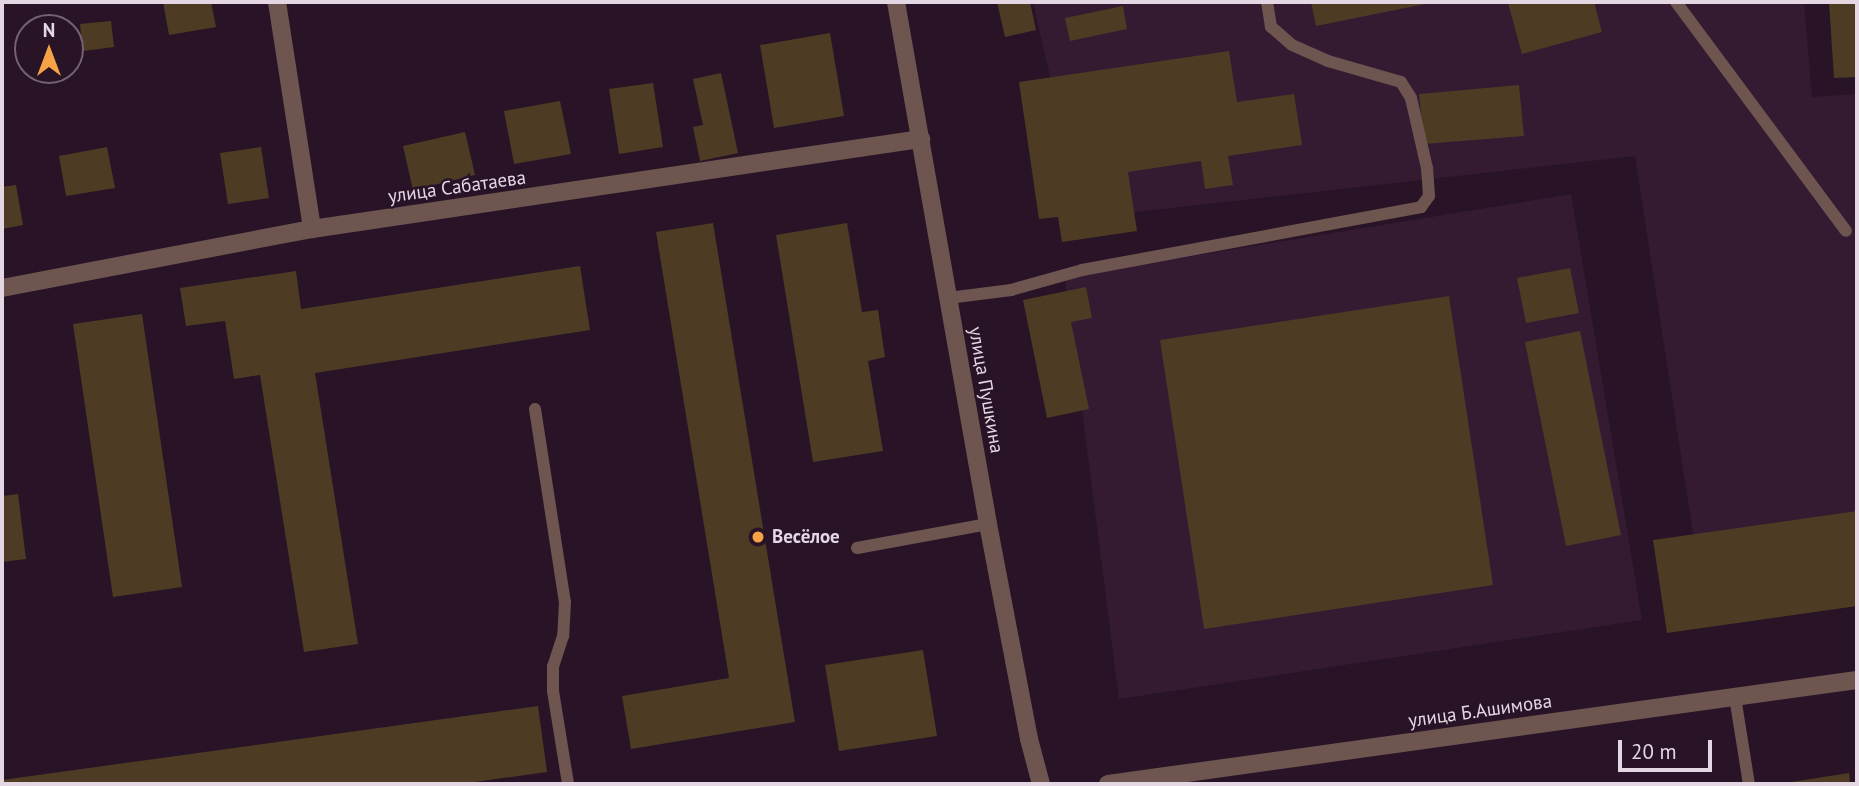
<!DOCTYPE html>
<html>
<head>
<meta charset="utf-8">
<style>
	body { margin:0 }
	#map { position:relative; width:1859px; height:786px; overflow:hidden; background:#281426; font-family:"PT Sans",sans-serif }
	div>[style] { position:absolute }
	.built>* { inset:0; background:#341b32 }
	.building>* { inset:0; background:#4d3b24 }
	.service>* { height:12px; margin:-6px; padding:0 6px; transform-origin:6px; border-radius:6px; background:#6e5550 }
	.minor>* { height:18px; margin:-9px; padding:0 9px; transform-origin:9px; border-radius:9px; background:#6e5550 }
	.tertiary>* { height:18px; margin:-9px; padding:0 9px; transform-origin:9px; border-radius:9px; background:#6e5550 }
	.dots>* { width:19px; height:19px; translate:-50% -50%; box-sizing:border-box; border:4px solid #281426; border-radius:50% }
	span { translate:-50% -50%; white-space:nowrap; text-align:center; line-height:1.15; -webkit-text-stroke:5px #281426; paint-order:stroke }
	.street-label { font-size:19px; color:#e4d7e3 }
	.poi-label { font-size:19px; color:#e4d7e3; font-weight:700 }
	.left { translate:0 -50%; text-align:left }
	.frame { position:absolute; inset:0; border:4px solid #e4d7e3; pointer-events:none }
	.north { position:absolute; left:14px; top:14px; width:70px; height:70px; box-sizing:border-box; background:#281426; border:2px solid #736272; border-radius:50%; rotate:0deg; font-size:19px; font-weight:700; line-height:28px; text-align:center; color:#e4d7e3 }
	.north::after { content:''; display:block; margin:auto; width:24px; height:32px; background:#f6a247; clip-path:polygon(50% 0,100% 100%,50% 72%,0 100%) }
	.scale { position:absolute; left:1618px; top:740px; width:94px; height:32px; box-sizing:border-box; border:4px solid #e4d7e3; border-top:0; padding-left:9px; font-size:21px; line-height:24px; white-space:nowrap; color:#e4d7e3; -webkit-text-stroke:5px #281426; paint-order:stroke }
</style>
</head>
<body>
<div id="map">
	<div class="built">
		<i style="clip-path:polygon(1033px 2px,1804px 2px,1812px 97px,1857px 94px,1857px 569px,1701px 586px,1635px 156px,1082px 218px)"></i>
		<i style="clip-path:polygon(1571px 194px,1642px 620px,1119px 699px,1065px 277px)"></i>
	</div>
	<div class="building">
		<i style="clip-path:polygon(163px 2px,211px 2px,216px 27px,169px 35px)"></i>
		<i style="clip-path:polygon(997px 2px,1030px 2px,1036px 30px,1005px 37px)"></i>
		<i style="clip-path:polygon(1311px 2px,1430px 2px,1430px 3px,1316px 26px)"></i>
		<i style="clip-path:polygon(1594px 2px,1602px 32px,1522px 54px,1508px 3px)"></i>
		<i style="clip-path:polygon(1829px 2px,1857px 2px,1857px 77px,1834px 78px)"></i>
		<i style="clip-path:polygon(1123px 6px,1127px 29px,1070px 41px,1065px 18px)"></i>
		<i style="clip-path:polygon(111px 21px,114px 47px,83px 51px,80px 24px)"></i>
		<i style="clip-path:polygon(830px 33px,844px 116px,774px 128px,760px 45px)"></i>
		<i style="clip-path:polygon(1229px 51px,1237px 102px,1294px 94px,1302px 145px,1228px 156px,1233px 185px,1205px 189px,1201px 161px,1128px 172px,1137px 231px,1062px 242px,1058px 217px,1039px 219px,1019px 82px)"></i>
		<i style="clip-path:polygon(721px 73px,738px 153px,700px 161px,693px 127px,703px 125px,693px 79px)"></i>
		<i style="clip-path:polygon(653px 83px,663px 147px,619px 154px,609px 89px)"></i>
		<i style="clip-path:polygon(1519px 85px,1524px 136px,1424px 144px,1419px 94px)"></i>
		<i style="clip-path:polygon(560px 101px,571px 154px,514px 164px,504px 111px)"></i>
		<i style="clip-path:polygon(465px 132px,475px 175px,413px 190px,403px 146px)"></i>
		<i style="clip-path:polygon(107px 147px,115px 188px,66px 196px,59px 156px)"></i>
		<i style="clip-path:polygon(261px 147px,269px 198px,228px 204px,220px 153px)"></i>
		<i style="clip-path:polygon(16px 185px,23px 225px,2px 229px,2px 187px)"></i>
		<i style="clip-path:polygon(713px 223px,795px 722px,631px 749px,622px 696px,729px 678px,656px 232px)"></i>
		<i style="clip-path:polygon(847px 223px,862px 312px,878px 310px,885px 357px,868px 361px,883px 451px,813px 462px,776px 235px)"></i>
		<i style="clip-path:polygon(580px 266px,590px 330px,315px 373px,358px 644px,304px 652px,260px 375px,234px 379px,225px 321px,186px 326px,180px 288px,296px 271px,301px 309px)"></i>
		<i style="clip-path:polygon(1570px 268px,1579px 313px,1526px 323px,1517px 278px)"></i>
		<i style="clip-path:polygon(1086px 287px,1092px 318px,1071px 322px,1089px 409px,1047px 418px,1023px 300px)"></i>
		<i style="clip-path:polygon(1449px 296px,1493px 585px,1204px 629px,1160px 340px)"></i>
		<i style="clip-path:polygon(142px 314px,182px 587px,113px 597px,73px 324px)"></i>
		<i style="clip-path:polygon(1580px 331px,1621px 535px,1566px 546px,1525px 342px)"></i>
		<i style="clip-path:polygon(18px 494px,26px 559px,2px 562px,2px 496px)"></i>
		<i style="clip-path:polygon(1857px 511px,1857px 606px,1667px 633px,1653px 540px)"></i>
		<i style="clip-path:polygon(923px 650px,937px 736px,839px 751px,825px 665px)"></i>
		<i style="clip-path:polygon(538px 706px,547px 772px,460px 784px,2px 784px,2px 780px)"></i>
		<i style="clip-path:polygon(1849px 773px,1850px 784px,1785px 784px,1785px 783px)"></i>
	</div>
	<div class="service">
		<i style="left:1676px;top:2px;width:285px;rotate:53.4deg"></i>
		<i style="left:948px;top:298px;width:64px;rotate:-7.2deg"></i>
		<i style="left:1011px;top:290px;width:74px;rotate:-15.7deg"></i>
		<i style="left:1082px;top:270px;width:345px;rotate:-10.5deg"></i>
		<i style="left:1421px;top:207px;width:14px;rotate:-54deg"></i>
		<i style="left:1429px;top:196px;width:28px;rotate:-94deg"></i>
		<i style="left:1427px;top:168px;width:72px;rotate:-102.9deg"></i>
		<i style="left:1411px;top:98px;width:19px;rotate:-122deg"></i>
		<i style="left:1401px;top:82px;width:76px;rotate:-164deg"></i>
		<i style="left:1328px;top:61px;width:39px;rotate:-156deg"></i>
		<i style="left:1292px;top:45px;width:28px;rotate:-139deg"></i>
		<i style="left:1271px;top:27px;width:25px;rotate:-99deg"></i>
		<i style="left:535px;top:409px;width:195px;rotate:81.2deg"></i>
		<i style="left:565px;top:602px;width:34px;rotate:93deg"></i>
		<i style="left:563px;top:636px;width:32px;rotate:108deg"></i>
		<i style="left:553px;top:666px;width:25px;rotate:90deg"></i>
		<i style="left:553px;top:691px;width:94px;rotate:80.8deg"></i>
		<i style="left:857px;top:548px;width:133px;rotate:-10.4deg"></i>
		<i style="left:1735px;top:697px;width:88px;rotate:80.9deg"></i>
	</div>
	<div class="minor">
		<i style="left:277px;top:2px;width:230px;rotate:81.2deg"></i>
		<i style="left:2px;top:288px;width:316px;rotate:-10.8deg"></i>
		<i style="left:312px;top:229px;width:616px;rotate:-8.41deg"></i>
	</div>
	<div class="tertiary">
		<i style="left:896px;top:2px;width:530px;rotate:80deg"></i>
		<i style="left:988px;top:524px;width:219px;rotate:79.2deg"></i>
		<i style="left:1029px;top:739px;width:47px;rotate:75.1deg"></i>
		<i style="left:1108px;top:784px;width:756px;rotate:-7.91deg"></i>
	</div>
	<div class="dots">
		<i style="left:758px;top:537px;background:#f6a247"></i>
	</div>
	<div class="street-label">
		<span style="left:457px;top:187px;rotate:-8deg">улица Сабатаева</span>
		<span style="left:986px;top:390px;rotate:80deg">улица Пушкина</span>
		<span style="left:1480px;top:711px;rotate:-8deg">улица Б.Ашимова</span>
	</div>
	<div class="poi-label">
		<span class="left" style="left:772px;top:537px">Весёлое</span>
	</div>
	<div class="frame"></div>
	<div class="north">N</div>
	<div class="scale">20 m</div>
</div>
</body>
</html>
